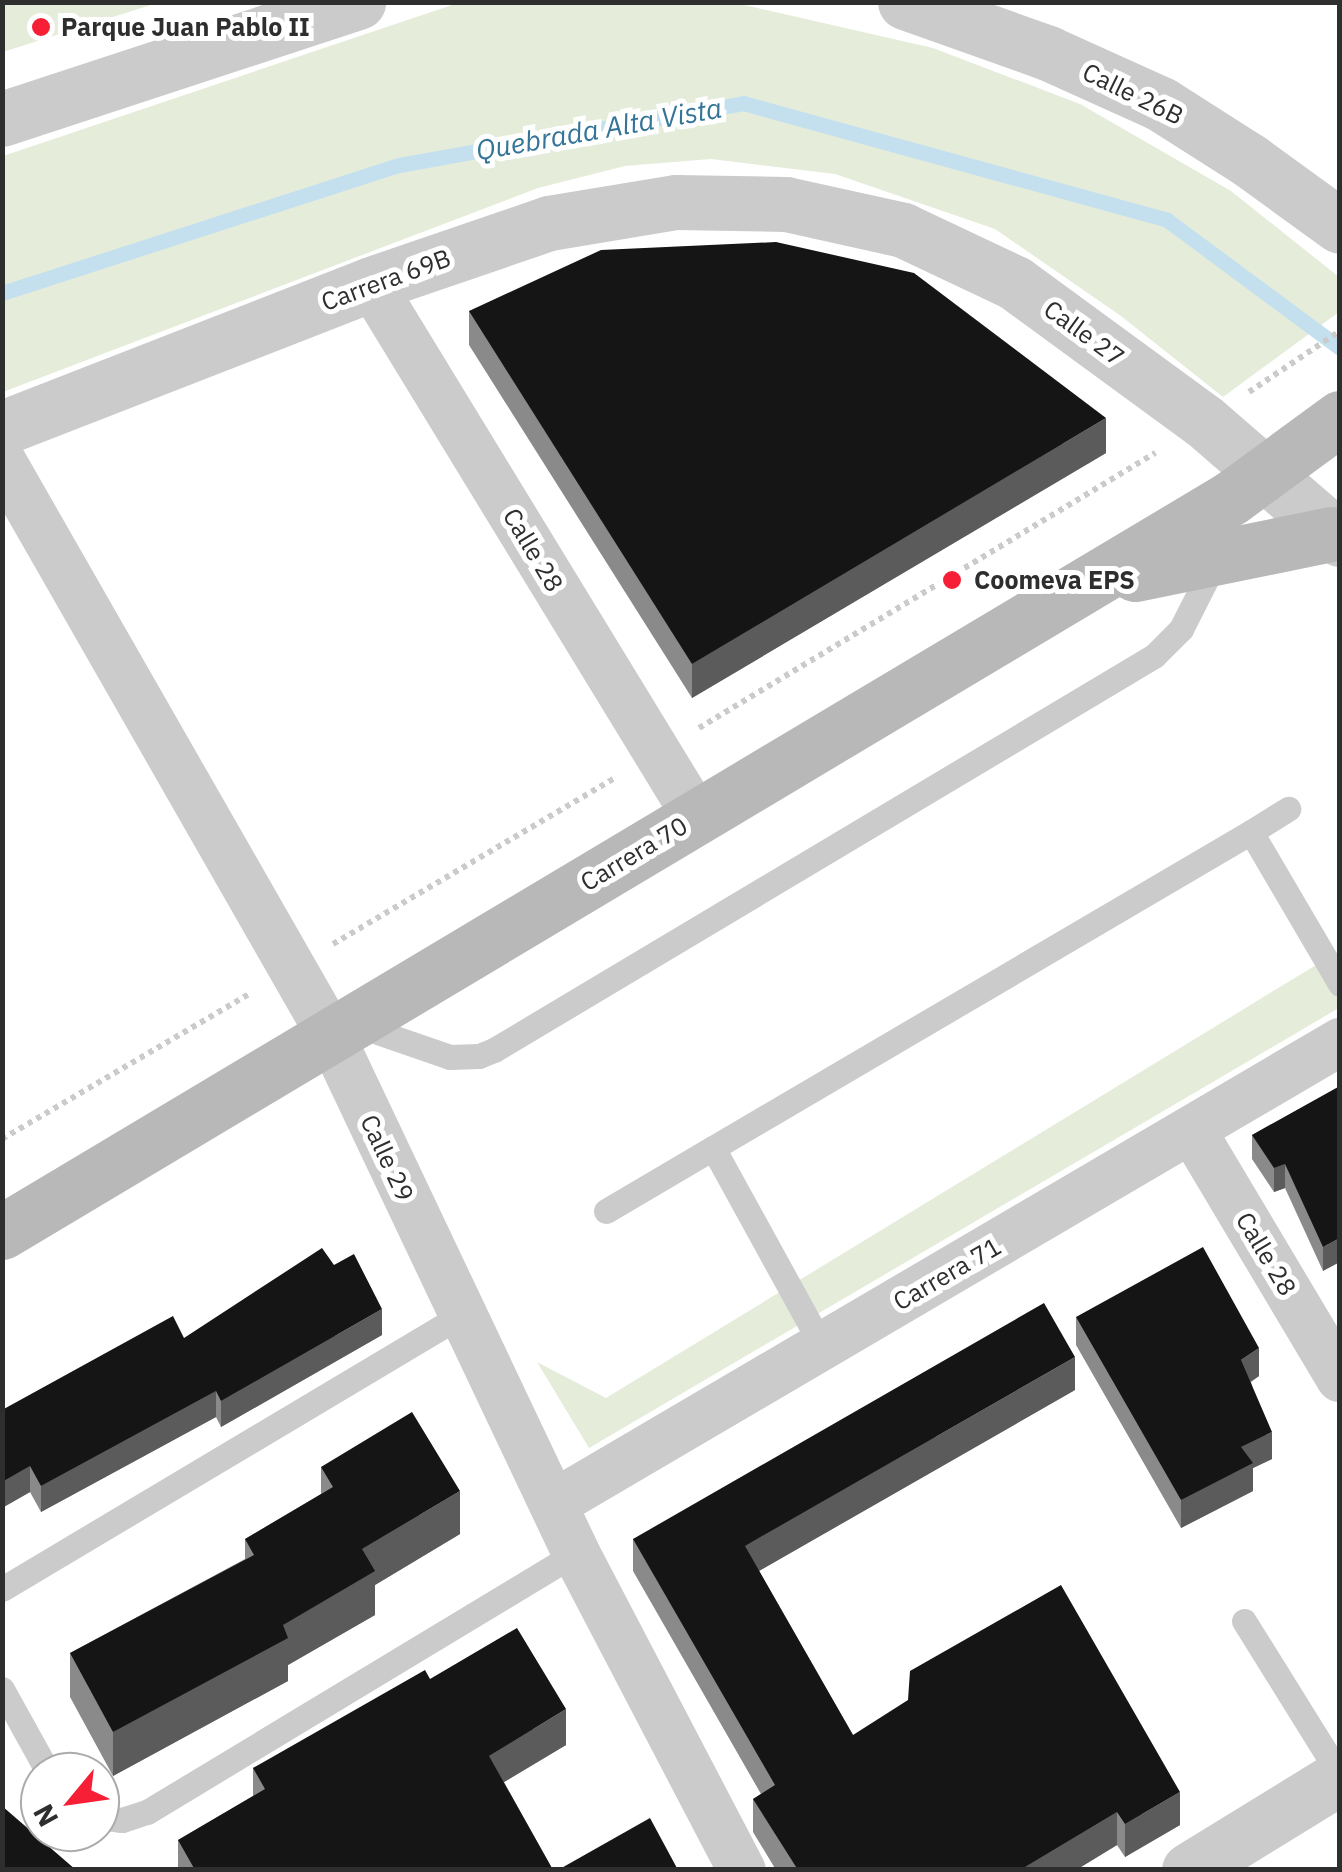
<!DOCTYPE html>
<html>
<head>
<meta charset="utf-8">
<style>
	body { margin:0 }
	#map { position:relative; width:1342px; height:1872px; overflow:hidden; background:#fff; font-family:"IBM Plex Sans",sans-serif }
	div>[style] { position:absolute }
	.green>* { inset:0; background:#e5edda }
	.stream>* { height:15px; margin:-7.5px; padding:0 7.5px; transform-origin:7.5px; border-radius:7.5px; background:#c4e0ef }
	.path>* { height:6px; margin-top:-3px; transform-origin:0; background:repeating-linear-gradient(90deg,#cbcbcb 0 5px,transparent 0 10px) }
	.service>* { height:25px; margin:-12.5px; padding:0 12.5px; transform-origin:12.5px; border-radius:12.5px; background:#cbcbcb }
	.minor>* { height:48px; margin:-24px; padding:0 24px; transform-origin:24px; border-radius:24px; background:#cbcbcb }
	.tertiary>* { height:55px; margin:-27.5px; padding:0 27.5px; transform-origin:27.5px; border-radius:27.5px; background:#cbcbcb }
	.secondary>* { height:55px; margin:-27.5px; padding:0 27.5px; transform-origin:27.5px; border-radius:27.5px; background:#b8b8b8 }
	.wall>* { inset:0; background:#8a8a8a }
	.shaded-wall>* { inset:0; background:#5b5b5b }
	.building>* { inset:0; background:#151515 }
	.dots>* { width:28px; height:28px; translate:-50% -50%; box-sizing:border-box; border:5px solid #fff; border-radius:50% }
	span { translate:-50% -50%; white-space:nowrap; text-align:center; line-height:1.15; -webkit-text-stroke:10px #fff; paint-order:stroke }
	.poi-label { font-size:25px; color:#2e2e2e; font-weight:700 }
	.left { translate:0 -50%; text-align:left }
	.street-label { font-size:25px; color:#2e2e2e }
	.water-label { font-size:28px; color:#347497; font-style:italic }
	.frame { position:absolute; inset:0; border:5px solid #2e2e2e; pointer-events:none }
	.north { position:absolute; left:20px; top:1752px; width:100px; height:100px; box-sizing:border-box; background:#fff; border:2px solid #ababab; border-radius:50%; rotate:241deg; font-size:28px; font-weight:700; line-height:40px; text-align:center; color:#2e2e2e }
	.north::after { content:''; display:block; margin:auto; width:35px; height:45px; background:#f61f36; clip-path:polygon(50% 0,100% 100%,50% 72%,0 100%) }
</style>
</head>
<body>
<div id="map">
	<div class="green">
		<i style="clip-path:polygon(3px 2px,157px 2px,157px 3px,3px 52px)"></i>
		<i style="clip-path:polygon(458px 3px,736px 3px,933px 48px,1080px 104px,1231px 191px,1339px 277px,1339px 312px,1223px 397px,1121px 316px,995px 229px,835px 174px,711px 159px,625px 166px,538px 188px,3px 392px,3px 156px)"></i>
		<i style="clip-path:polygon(1339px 951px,1339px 1008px,589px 1448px,537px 1362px,606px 1398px)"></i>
	</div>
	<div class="stream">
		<i style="left:2px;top:293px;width:417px;rotate:-17.9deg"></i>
		<i style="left:399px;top:165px;width:350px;rotate:-10.2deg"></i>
		<i style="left:743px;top:103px;width:440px;rotate:15.4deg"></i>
		<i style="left:1167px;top:220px;width:215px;rotate:36.5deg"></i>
	</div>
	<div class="path">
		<i style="left:1249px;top:392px;width:110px;rotate:-33.8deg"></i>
		<i style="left:699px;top:728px;width:533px;rotate:-31.09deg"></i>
		<i style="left:333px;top:944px;width:327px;rotate:-30.5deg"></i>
		<i style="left:2px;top:1139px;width:286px;rotate:-30.4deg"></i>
	</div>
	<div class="service">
		<i style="left:1251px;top:832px;width:44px;rotate:-31.9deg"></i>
		<i style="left:357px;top:1025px;width:98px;rotate:19deg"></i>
		<i style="left:450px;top:1057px;width:29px;rotate:-2deg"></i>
		<i style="left:479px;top:1056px;width:16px;rotate:-22deg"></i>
		<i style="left:494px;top:1050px;width:769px;rotate:-30.84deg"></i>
		<i style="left:1154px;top:656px;width:38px;rotate:-45deg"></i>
		<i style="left:1181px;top:629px;width:80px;rotate:-63.1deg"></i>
		<i style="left:606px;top:1211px;width:124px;rotate:-30.5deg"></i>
		<i style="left:822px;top:1346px;width:226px;rotate:-118.8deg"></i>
		<i style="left:713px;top:1148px;width:624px;rotate:-30.43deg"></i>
		<i style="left:1251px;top:832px;width:176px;rotate:59.6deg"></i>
		<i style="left:2px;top:1589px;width:533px;rotate:-30.8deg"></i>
		<i style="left:1244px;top:1621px;width:181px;rotate:58.1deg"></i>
		<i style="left:2px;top:1689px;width:95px;rotate:61deg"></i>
		<i style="left:100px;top:1817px;width:22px;rotate:8deg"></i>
		<i style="left:122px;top:1820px;width:26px;rotate:-18deg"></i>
		<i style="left:147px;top:1812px;width:501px;rotate:-31.12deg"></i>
	</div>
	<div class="minor">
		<i style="left:371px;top:284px;width:623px;rotate:58.58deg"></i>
		<i style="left:2px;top:461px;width:662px;rotate:60.22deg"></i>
		<i style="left:331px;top:1036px;width:572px;rotate:64.64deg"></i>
		<i style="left:576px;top:1553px;width:358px;rotate:62.4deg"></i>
		<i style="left:1192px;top:1130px;width:289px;rotate:59.2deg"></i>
		<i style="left:553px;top:1504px;width:913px;rotate:-30.41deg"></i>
	</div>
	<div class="tertiary">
		<i style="left:905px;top:2px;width:152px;rotate:19.6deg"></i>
		<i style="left:1048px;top:53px;width:124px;rotate:24.3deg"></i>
		<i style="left:1161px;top:104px;width:104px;rotate:32.5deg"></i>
		<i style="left:1249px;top:160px;width:112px;rotate:36deg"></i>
		<i style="left:2px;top:119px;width:375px;rotate:-18.2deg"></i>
		<i style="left:2px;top:428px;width:396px;rotate:-21.3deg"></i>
		<i style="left:371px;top:284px;width:188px;rotate:-18.9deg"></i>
		<i style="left:549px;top:223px;width:129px;rotate:-9.4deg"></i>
		<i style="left:676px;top:202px;width:110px;rotate:1deg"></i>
		<i style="left:786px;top:204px;width:120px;rotate:12.5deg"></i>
		<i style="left:903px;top:230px;width:124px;rotate:25.3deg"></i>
		<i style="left:1015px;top:283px;width:235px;rotate:36.2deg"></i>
		<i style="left:1205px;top:422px;width:179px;rotate:40.9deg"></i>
		<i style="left:1189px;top:1870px;width:177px;rotate:-31.6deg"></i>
	</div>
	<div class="secondary">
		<i style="left:1135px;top:574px;width:201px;rotate:-11.5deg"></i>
		<i style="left:2px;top:1232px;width:1432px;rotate:-30.85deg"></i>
		<i style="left:1231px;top:498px;width:135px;rotate:-36.3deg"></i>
	</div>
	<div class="wall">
		<i style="clip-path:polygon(469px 311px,1106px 453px,692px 698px,469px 345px)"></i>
		<i style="clip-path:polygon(1340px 1086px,1323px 1271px,1285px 1188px,1274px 1192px,1252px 1159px,1252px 1135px)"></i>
		<i style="clip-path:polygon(1076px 1317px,1259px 1376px,1251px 1382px,1272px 1459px,1253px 1468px,1253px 1491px,1181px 1528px,1076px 1345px)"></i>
		<i style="clip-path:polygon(382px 1335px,221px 1427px,216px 1417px,41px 1512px,30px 1492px,2px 1508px,2px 1410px,184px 1338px)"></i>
		<i style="clip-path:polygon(1075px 1390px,759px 1571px,853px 1735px,1180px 1825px,1125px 1857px,1117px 1845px,1076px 1870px,776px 1870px,753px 1832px,753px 1799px,761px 1794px,633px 1571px,633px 1539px)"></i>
		<i style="clip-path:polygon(321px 1467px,460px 1534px,375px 1585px,375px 1615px,288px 1665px,288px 1681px,113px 1776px,70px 1697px,70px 1653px,245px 1559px,245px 1539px,321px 1494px)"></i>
		<i style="clip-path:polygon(430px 1679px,566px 1745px,504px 1782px,553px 1870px,178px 1870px,178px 1840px,253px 1796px,253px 1768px)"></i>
	</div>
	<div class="shaded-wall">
		<i style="clip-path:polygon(1106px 418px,1106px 453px,692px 698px,692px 664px)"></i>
		<i style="clip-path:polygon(1285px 1164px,1285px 1188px,1274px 1192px,1274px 1168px)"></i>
		<i style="clip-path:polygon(1340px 1238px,1340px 1262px,1323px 1271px,1323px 1247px)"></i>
		<i style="clip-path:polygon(382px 1309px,382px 1335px,221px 1427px,221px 1401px)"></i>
		<i style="clip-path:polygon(1259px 1348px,1259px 1376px,1241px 1388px,1241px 1360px)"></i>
		<i style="clip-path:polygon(1075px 1357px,1075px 1390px,745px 1579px,745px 1546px)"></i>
		<i style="clip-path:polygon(216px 1391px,216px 1417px,41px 1512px,41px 1486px)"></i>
		<i style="clip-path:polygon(1272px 1432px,1272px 1459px,1253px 1468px,1253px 1491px,1181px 1528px,1181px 1500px,1241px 1447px)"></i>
		<i style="clip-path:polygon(30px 1466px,30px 1492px,2px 1508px,2px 1482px)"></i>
		<i style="clip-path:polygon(460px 1491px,460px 1534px,375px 1585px,375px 1615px,288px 1665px,288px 1681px,113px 1776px,113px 1732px,283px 1625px,362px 1549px)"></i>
		<i style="clip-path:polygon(566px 1709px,566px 1745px,489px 1791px,489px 1756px)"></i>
		<i style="clip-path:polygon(1180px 1792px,1180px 1825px,1125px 1857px,1125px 1824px)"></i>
		<i style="clip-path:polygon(1117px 1812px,1117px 1845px,1076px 1870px,1020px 1870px)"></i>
	</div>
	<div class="building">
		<i style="clip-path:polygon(776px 242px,914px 273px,1106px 418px,692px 664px,469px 311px,601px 250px)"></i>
		<i style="clip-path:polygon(1340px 1086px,1340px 1238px,1323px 1247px,1285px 1164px,1274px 1168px,1252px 1135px)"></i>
		<i style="clip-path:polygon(1203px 1247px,1259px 1348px,1241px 1360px,1272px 1432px,1241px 1447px,1253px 1463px,1181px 1500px,1076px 1317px)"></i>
		<i style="clip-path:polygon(322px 1248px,334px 1265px,354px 1254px,382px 1309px,221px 1401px,216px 1391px,41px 1486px,30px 1466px,2px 1482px,2px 1410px,173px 1316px,184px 1338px)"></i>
		<i style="clip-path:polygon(1044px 1303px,1075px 1357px,745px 1546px,853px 1735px,908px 1700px,910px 1671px,1061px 1585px,1180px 1792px,1125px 1824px,1117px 1812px,1020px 1870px,798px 1870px,753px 1799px,775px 1785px,633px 1539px)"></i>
		<i style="clip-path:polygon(412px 1412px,460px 1491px,362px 1549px,375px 1571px,283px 1625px,288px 1638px,113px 1732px,70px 1653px,254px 1555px,245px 1539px,333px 1487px,321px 1467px)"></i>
		<i style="clip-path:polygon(517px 1628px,566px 1709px,489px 1756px,553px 1870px,195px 1870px,178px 1840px,265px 1789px,253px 1768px,425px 1670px,430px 1679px)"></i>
		<i style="clip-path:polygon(2px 1806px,76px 1870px,2px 1870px)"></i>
		<i style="clip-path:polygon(650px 1818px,678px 1870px,558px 1870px)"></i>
	</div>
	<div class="dots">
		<i style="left:41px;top:27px;background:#f61f36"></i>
		<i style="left:952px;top:580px;background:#f61f36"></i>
	</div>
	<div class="poi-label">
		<span class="left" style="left:61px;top:27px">Parque Juan Pablo II</span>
		<span class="left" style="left:974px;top:580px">Coomeva EPS</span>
	</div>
	<div class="street-label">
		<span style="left:1133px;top:94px;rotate:26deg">Calle 26B</span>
		<span style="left:386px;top:280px;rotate:-20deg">Carrera 69B</span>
		<span style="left:1084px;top:333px;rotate:36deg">Calle 27</span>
		<span style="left:533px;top:550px;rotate:59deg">Calle 28</span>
		<span style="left:634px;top:854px;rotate:-31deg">Carrera 70</span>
		<span style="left:387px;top:1158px;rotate:65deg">Calle 29</span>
		<span style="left:1266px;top:1254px;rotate:59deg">Calle 28</span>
		<span style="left:947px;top:1274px;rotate:-30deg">Carrera 71</span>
	</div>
	<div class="water-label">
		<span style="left:599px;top:129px;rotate:-10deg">Quebrada Alta Vista</span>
	</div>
	<div class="frame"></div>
	<div class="north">N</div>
</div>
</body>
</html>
